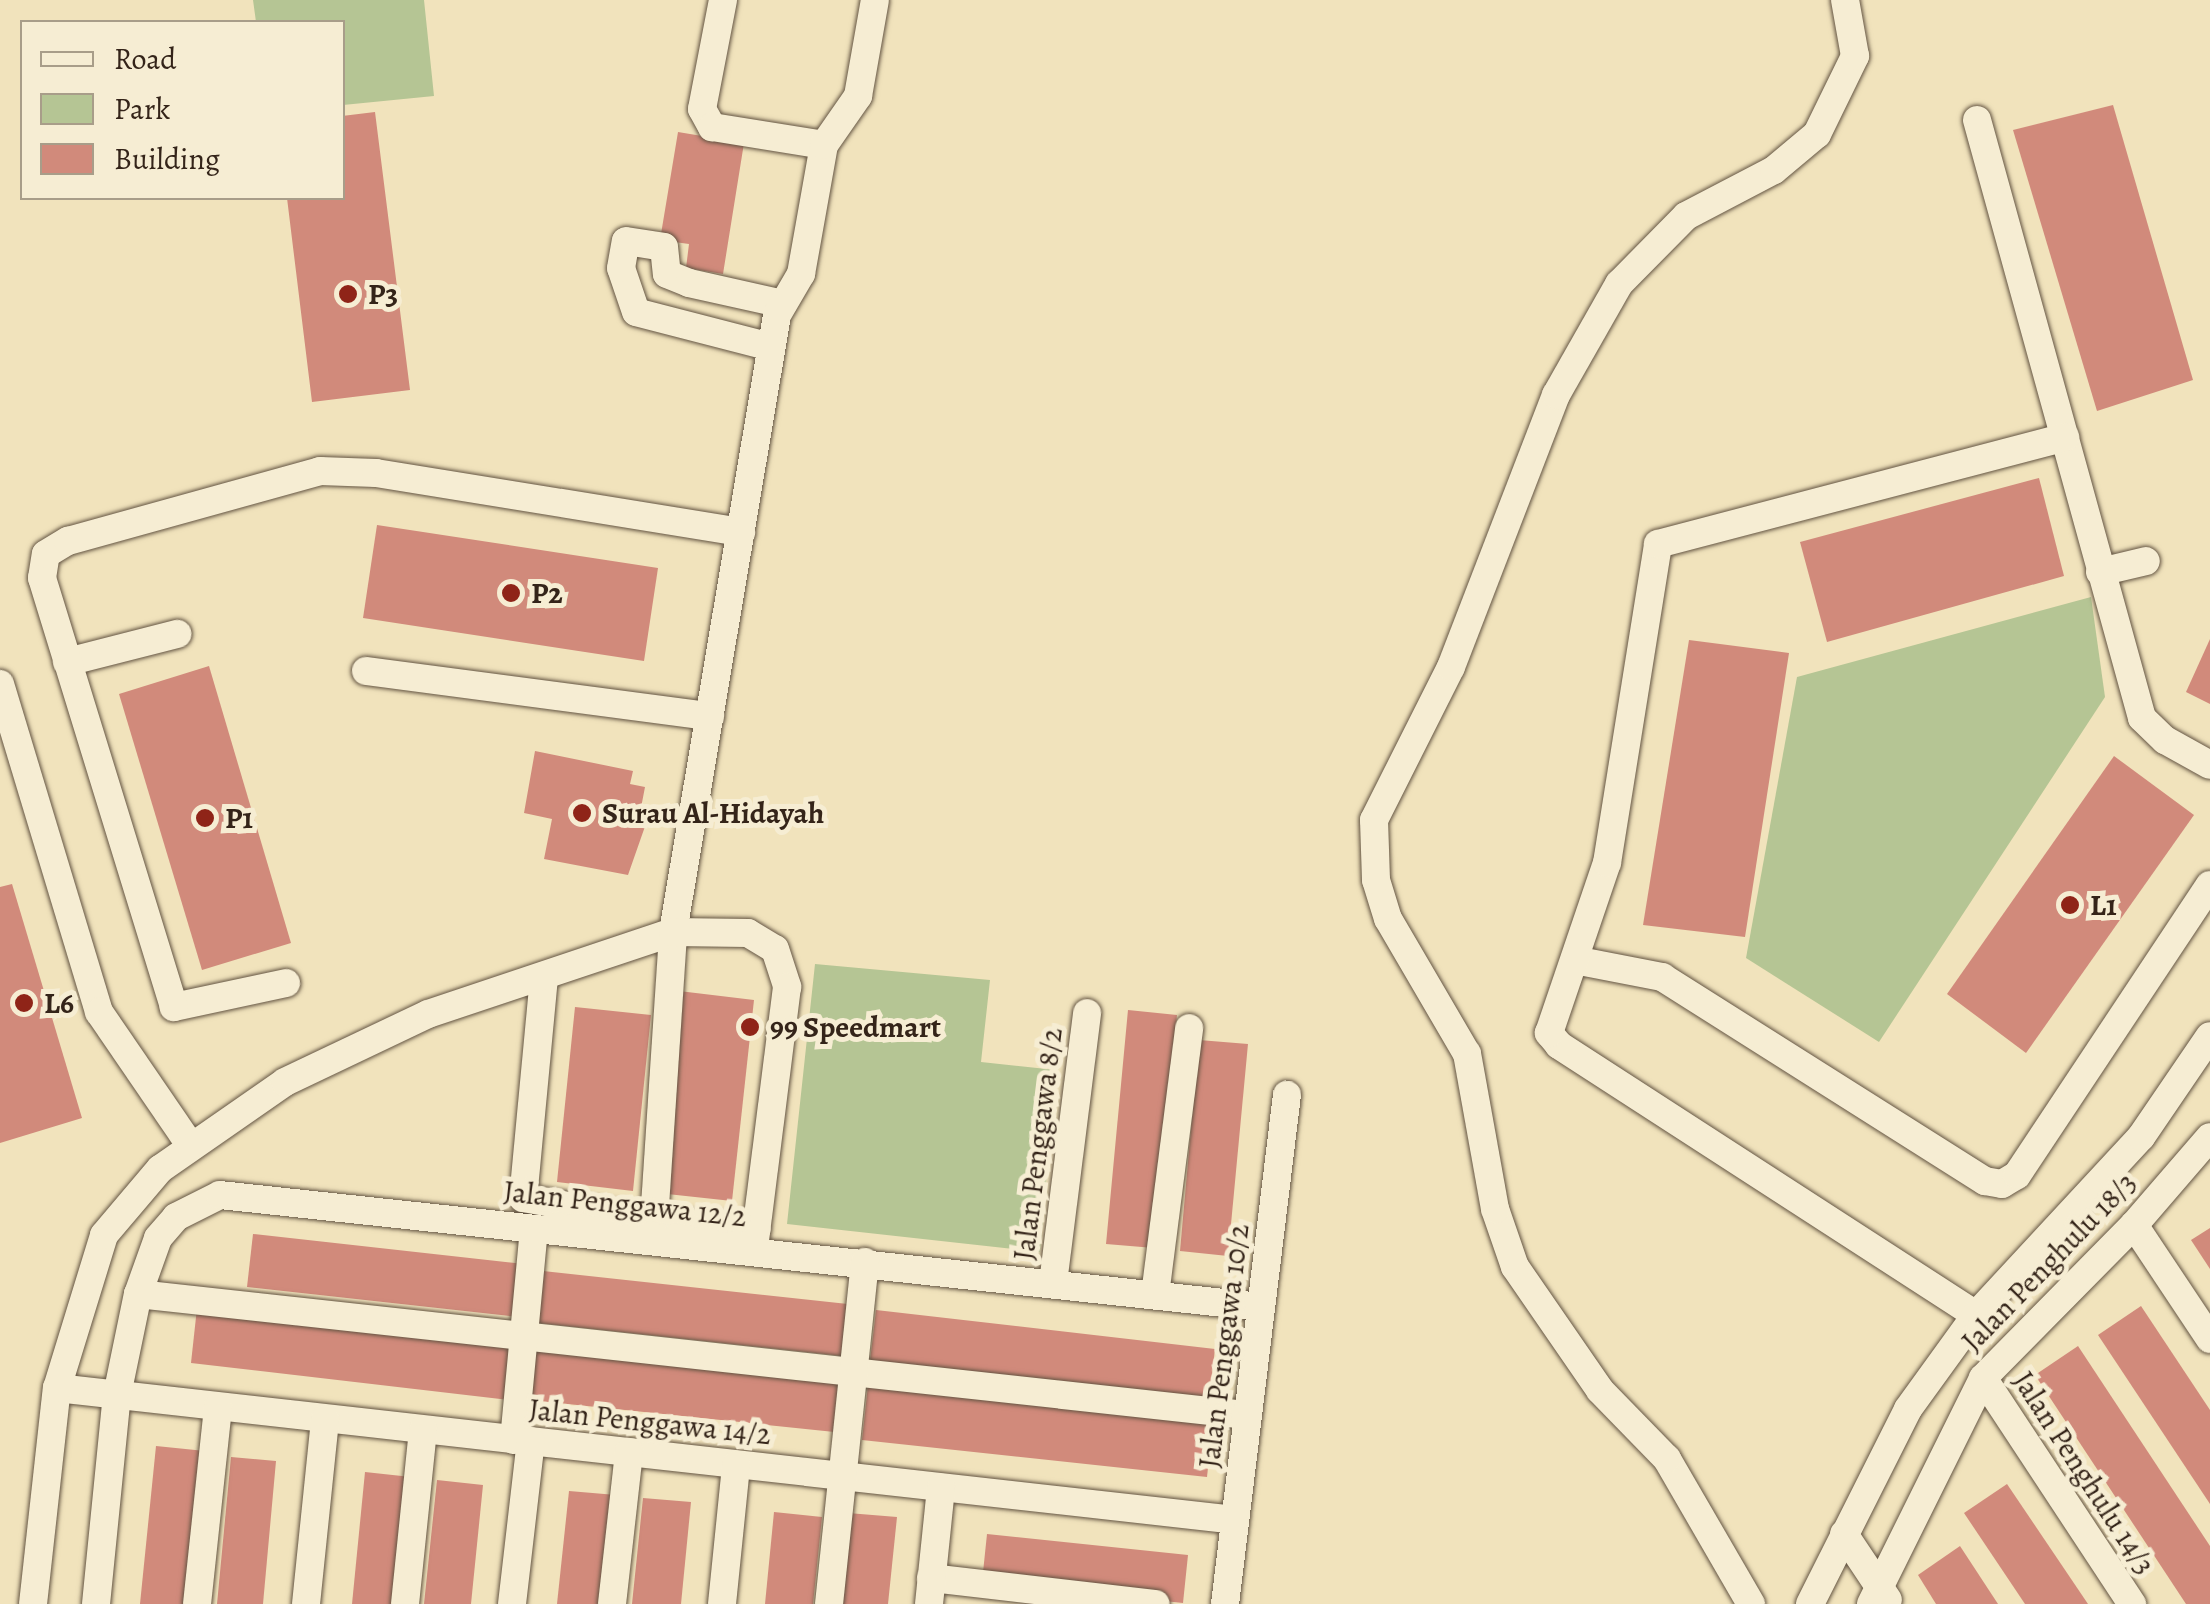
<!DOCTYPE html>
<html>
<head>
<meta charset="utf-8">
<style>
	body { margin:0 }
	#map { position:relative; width:2210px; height:1604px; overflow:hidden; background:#f1e3bc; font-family:Alegreya,serif }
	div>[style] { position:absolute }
	.green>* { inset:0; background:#b5c594 }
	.building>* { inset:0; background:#d18a7b }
	.roads { filter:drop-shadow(0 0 2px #635442) drop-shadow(0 0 2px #635442) }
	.minor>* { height:28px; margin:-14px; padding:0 14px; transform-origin:14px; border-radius:14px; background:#f6edd3 }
	.dots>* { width:28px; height:28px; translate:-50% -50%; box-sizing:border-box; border:5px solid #f6edd3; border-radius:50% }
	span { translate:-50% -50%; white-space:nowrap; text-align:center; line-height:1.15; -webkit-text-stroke:10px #f6edd3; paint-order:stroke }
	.poi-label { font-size:30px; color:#342419; font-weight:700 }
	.left { translate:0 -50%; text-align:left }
	.street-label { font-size:30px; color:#342419 }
	.legend { position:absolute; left:20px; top:20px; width:325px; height:180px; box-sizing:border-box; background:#f6edd3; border:2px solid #a89d89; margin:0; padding:12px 18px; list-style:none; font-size:30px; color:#342419 }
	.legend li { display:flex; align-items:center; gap:20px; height:50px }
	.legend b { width:50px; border:2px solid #a89d89 }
</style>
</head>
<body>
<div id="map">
	<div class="green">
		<i style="clip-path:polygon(253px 0,424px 0,434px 96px,343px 105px,342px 22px,256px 22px)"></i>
		<i style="clip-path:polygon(2091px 597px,2105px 697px,1879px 1042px,1746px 958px,1797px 677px)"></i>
		<i style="clip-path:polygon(815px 964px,990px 980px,981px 1062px,1056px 1070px,1040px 1252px,787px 1224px)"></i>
	</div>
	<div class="building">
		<i style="clip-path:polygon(2113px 105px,2193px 380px,2097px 411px,2013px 130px)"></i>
		<i style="clip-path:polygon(375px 112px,410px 390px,312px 402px,287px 198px,342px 198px,342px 116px)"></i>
		<i style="clip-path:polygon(678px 132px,744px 143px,723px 274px,686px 268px,689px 244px,660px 240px)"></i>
		<i style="clip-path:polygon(2039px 478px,2064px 576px,1827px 642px,1800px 542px)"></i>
		<i style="clip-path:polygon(377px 525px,658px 568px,644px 661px,363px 618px)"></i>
		<i style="clip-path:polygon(2210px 639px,2210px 704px,2186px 692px)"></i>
		<i style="clip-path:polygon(1689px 640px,1789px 653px,1745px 937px,1643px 925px)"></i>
		<i style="clip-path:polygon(209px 666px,291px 943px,202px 970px,119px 694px)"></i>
		<i style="clip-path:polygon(535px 751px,633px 771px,630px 784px,645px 787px,640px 813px,649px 815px,628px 875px,544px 859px,552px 819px,524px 813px)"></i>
		<i style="clip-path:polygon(2114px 756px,2194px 815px,2026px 1053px,1947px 994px)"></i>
		<i style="clip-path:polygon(12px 884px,82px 1118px,0 1143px,0 887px)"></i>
		<i style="clip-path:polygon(679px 991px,754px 1000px,732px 1201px,658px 1193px)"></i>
		<i style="clip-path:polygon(575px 1007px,651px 1015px,633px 1191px,557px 1182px)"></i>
		<i style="clip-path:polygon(1128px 1010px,1177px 1015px,1154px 1248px,1106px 1244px)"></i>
		<i style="clip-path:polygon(1199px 1040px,1248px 1044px,1228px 1256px,1180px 1251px)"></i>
		<i style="clip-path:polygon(2210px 1228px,2210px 1269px,2191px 1240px)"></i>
		<i style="clip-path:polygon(253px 1234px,524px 1264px,518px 1317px,247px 1287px)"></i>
		<i style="clip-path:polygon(543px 1271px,857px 1305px,852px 1357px,538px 1323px)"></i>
		<i style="clip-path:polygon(2141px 1306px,2210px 1410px,2210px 1504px,2098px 1335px)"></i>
		<i style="clip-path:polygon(197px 1308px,515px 1345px,509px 1400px,191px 1363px)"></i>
		<i style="clip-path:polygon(876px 1310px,1215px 1349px,1209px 1401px,870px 1361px)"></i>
		<i style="clip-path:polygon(2078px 1346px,2210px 1546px,2210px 1604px,2186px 1604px,2035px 1375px)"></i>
		<i style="clip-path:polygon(535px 1348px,849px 1382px,844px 1433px,529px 1400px)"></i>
		<i style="clip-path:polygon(868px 1385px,1213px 1422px,1207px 1477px,862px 1440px)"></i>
		<i style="clip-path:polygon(156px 1446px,205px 1451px,190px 1604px,140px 1604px)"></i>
		<i style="clip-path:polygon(231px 1457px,276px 1461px,263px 1604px,217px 1604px)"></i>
		<i style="clip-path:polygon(365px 1472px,411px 1477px,398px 1604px,352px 1604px)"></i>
		<i style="clip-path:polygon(437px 1480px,483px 1485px,471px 1604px,424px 1604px)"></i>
		<i style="clip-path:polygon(2007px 1484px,2088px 1604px,2025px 1604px,1964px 1513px)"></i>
		<i style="clip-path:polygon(569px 1491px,616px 1495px,605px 1604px,557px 1604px)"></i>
		<i style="clip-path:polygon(643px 1498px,691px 1502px,681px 1604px,632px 1604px)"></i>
		<i style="clip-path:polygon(774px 1512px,822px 1517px,813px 1604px,765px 1604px)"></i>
		<i style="clip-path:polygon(848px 1513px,897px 1517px,888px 1604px,839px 1604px)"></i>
		<i style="clip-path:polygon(987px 1534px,1188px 1555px,1183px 1603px,982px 1582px)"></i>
		<i style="clip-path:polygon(1960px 1546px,1998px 1604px,1936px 1604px,1918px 1575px)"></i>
	</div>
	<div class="roads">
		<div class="minor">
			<i style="left:723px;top:0;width:111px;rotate:100.9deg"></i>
			<i style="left:702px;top:109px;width:21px;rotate:61deg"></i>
			<i style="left:712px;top:127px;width:113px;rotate:9.1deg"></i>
			<i style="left:1977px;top:120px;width:620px;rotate:74.57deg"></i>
			<i style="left:2142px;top:718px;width:32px;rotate:44deg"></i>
			<i style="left:2165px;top:740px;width:51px;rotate:29.1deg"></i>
			<i style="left:771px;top:347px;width:139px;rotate:-165.5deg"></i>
			<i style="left:636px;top:312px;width:46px;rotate:-108.8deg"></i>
			<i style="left:621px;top:268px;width:27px;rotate:-80deg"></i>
			<i style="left:626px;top:241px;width:38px;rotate:9deg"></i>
			<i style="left:664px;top:247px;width:27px;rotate:84deg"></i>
			<i style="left:667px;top:274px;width:24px;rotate:22deg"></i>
			<i style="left:689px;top:283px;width:96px;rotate:12.6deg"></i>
			<i style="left:2100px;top:572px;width:47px;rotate:-13.4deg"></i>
			<i style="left:67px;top:662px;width:114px;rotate:-14.3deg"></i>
			<i style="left:366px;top:671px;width:347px;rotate:7.5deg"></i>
			<i style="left:0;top:684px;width:343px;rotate:73.2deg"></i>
			<i style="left:99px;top:1012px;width:161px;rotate:55.6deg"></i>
			<i style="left:1579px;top:961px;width:85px;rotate:10.9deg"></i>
			<i style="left:1662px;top:977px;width:382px;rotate:32.3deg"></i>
			<i style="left:1985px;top:1181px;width:17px;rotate:10deg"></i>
			<i style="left:2002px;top:1184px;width:17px;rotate:-31deg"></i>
			<i style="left:2017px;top:1175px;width:348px;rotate:-56.4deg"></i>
			<i style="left:544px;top:977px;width:222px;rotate:95.4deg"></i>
			<i style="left:523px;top:1198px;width:133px;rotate:10deg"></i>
			<i style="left:654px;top:1221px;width:103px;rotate:4.4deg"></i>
			<i style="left:286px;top:983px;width:115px;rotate:167.9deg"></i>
			<i style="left:174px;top:1007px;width:449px;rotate:-107.1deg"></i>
			<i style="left:42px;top:578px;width:24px;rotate:-81deg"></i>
			<i style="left:46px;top:554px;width:26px;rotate:-31deg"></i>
			<i style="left:68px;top:541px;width:262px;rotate:-15.5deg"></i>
			<i style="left:320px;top:471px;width:56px;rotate:2deg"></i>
			<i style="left:376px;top:473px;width:370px;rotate:9.2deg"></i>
			<i style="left:654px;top:1221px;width:290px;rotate:-86.2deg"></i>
			<i style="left:673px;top:932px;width:626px;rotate:-80.43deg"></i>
			<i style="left:777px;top:315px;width:48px;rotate:-59.7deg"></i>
			<i style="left:801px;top:274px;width:131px;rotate:-79.9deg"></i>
			<i style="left:824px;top:145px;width:60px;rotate:-55.2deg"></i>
			<i style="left:858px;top:96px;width:97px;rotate:-80deg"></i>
			<i style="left:2134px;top:1225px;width:137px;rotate:56.3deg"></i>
			<i style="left:1053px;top:1283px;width:272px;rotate:-82.8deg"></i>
			<i style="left:138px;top:1294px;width:1116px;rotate:6.23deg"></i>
			<i style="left:1155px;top:1295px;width:269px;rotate:-82.7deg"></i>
			<i style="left:1976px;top:1315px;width:497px;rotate:-147.1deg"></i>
			<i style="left:1559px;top:1045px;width:16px;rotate:-130deg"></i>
			<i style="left:1549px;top:1033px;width:180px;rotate:-71.2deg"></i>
			<i style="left:1607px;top:863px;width:323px;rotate:-80.9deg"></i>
			<i style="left:1658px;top:544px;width:421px;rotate:-14.7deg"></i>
			<i style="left:1983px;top:1378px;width:271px;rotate:56.6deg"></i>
			<i style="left:57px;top:1388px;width:1185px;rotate:6.39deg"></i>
			<i style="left:514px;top:1440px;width:212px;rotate:-84.6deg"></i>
			<i style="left:1844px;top:1534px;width:79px;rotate:56.3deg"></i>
			<i style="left:931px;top:1578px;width:226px;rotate:6.6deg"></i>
			<i style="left:33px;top:1604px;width:217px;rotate:-83.7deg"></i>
			<i style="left:57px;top:1388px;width:160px;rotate:-72.9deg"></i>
			<i style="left:104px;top:1235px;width:87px;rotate:-49.7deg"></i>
			<i style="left:160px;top:1169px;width:152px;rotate:-34.8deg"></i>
			<i style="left:285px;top:1082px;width:158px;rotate:-25.4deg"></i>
			<i style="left:428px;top:1014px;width:258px;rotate:-18.5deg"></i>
			<i style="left:673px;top:932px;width:75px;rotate:0.8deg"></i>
			<i style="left:748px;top:933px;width:31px;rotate:31deg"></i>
			<i style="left:775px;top:949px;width:40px;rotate:72deg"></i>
			<i style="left:787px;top:987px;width:265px;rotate:97.2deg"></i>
			<i style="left:96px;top:1604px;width:210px;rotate:-84.3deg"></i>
			<i style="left:117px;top:1395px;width:103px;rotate:-78.3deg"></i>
			<i style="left:138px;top:1294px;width:59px;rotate:-70.3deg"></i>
			<i style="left:158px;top:1238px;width:28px;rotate:-49deg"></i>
			<i style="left:176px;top:1217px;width:49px;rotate:-26.6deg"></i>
			<i style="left:220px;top:1195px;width:1047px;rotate:6.14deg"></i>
			<i style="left:197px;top:1604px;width:198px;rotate:-83.9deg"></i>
			<i style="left:306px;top:1604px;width:186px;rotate:-84.1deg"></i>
			<i style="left:405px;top:1604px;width:175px;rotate:-84.1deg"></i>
			<i style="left:512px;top:1604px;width:164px;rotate:-83.4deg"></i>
			<i style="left:612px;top:1604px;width:153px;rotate:-83.6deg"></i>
			<i style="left:722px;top:1604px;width:140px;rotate:-84.2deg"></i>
			<i style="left:829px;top:1604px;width:344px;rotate:-84deg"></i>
			<i style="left:929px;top:1604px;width:117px;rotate:-84.1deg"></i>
			<i style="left:1225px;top:1604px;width:513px;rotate:-83.06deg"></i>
			<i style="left:1751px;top:1604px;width:168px;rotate:-120.1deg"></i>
			<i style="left:1667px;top:1459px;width:96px;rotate:-134.2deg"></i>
			<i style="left:1600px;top:1390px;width:150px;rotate:-124.6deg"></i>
			<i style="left:1515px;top:1267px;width:61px;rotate:-109deg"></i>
			<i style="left:1495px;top:1209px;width:158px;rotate:-100.2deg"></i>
			<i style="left:1467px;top:1054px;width:156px;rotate:-120.3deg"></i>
			<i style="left:1388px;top:919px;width:41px;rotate:-107.1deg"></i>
			<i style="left:1376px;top:880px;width:60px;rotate:-91.9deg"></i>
			<i style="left:1374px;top:820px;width:171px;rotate:-63.3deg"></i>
			<i style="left:1451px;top:667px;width:292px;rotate:-68.9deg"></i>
			<i style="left:1556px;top:395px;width:128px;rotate:-60.4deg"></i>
			<i style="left:1619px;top:284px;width:95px;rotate:-45.4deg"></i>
			<i style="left:1686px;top:216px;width:99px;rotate:-27.6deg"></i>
			<i style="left:1774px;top:170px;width:56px;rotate:-39.9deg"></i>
			<i style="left:1817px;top:134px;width:87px;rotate:-64deg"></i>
			<i style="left:1855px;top:56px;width:57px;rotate:-100.1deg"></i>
			<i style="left:1810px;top:1604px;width:218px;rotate:-63.3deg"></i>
			<i style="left:1908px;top:1409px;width:116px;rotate:-54.1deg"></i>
			<i style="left:1976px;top:1315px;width:243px;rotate:-47.2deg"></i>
			<i style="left:2141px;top:1137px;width:122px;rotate:-55.7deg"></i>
			<i style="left:1871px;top:1604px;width:252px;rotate:-63.6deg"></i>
			<i style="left:1983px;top:1378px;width:215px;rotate:-45.4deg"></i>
			<i style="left:2134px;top:1225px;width:116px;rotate:-49.2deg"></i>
		</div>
	</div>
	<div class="dots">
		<i style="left:348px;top:294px;background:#8f2418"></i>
		<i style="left:511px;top:593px;background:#8f2418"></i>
		<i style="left:582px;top:813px;background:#8f2418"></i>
		<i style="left:205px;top:818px;background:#8f2418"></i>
		<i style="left:2070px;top:905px;background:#8f2418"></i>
		<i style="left:24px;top:1003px;background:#8f2418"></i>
		<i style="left:750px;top:1027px;background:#8f2418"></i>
	</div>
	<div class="poi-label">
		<span class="left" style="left:368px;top:294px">P3</span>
		<span class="left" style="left:531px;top:593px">P2</span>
		<span class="left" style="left:602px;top:813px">Surau Al-Hidayah</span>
		<span class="left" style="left:225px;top:818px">P1</span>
		<span class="left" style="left:2090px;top:905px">L1</span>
		<span class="left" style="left:44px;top:1003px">L6</span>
		<span class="left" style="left:770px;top:1027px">99 Speedmart</span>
	</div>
	<div class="street-label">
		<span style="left:1038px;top:1144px;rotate:-83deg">Jalan Penggawa 8/2</span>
		<span style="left:625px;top:1204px;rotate:6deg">Jalan Penggawa 12/2</span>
		<span style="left:2049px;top:1262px;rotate:-46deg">Jalan Penghulu 18/3</span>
		<span style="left:1224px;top:1346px;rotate:-83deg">Jalan Penggawa 10/2</span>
		<span style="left:650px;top:1422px;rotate:6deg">Jalan Penggawa 14/2</span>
		<span style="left:2084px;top:1473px;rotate:57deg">Jalan Penghulu 14/3</span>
	</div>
	<ul class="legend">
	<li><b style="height:12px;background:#f6edd3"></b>Road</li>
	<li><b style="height:28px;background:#b5c594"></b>Park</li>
	<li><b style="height:28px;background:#d18a7b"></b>Building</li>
	</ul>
</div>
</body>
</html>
